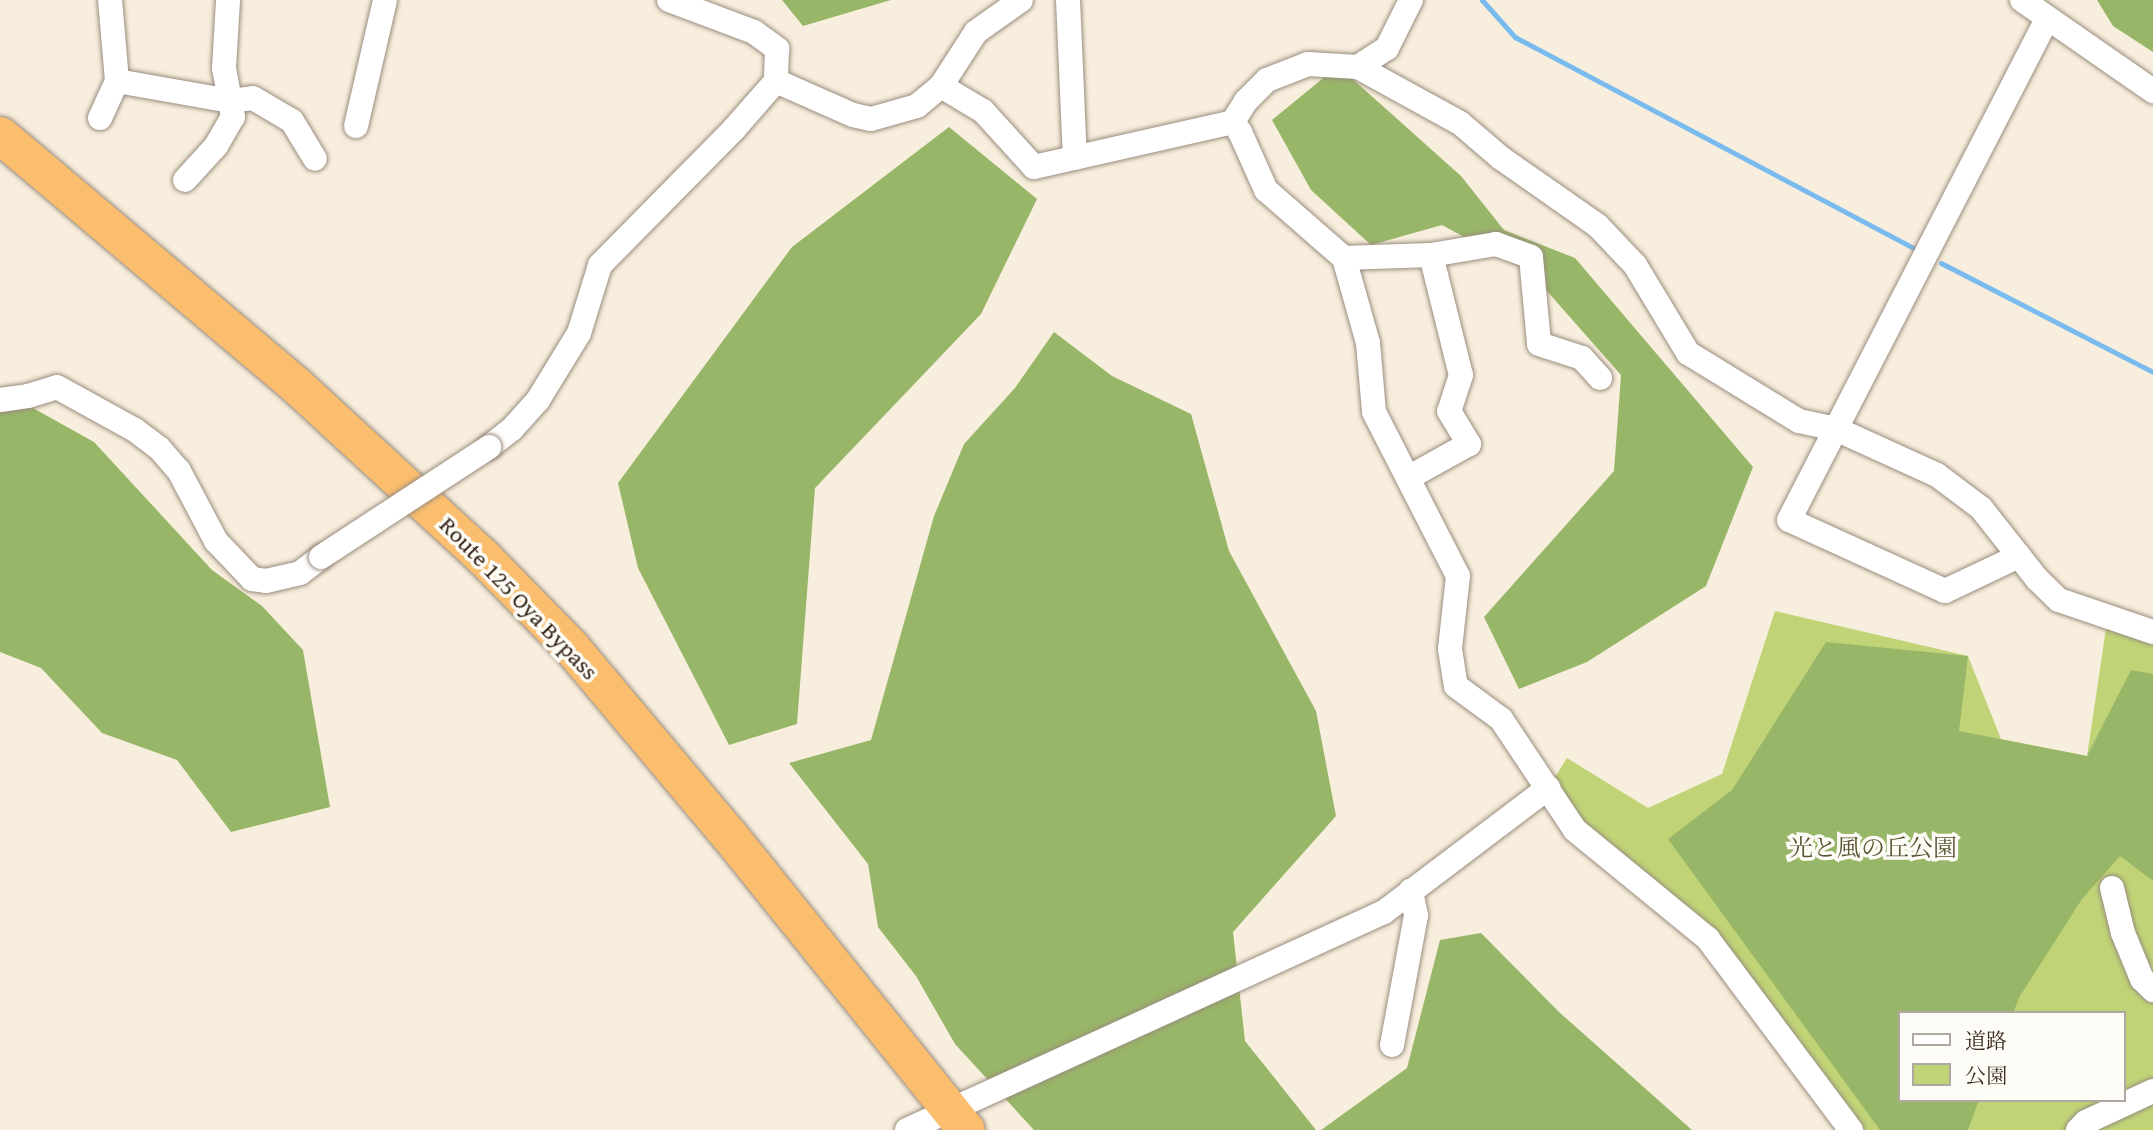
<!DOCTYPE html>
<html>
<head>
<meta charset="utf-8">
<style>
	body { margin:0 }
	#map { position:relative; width:2153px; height:1130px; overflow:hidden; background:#f8eedd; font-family:"Gentium Book Plus","Noto Serif JP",serif }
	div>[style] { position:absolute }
	.green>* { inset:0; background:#c0d477 }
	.forest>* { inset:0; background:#98b668 }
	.stream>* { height:5px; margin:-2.5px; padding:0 2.5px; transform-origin:2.5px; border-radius:2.5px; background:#79bbee }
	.roads { filter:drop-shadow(0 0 2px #9a8c7e) drop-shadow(0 0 2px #9a8c7e) }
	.minor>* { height:24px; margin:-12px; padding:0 12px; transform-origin:12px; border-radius:12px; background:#fff }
	.highway>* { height:37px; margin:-18.5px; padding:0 18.5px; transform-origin:18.5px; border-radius:18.5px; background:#fabe6e }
	.bridges { filter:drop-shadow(0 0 2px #9a8c7e) drop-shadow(0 0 2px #9a8c7e) }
	.minor-bridge>* { height:24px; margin:-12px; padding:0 12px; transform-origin:12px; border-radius:12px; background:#fff }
	span { translate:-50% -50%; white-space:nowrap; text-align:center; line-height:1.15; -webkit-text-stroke:7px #fdfcf7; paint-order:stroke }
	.street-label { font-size:24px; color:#3b2a1e }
	.park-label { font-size:24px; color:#5c5434 }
	.legend { position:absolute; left:1898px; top:1011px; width:228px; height:91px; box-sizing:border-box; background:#fdfcf7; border:2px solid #afa8a0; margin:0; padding:9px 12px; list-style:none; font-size:21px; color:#3b2a1e }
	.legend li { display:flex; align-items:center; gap:14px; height:35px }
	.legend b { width:35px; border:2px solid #afa8a0 }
</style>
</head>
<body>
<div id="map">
	<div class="green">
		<i style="clip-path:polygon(evenodd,1775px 611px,1968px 656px,2001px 739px,2087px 756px,2108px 615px,2153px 632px,2153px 1130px,1851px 1130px,1708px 939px,1548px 788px,1567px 758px,1648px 808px,1722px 774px,1775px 611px,1899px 1013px,2123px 1013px,2123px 1100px,1899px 1100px,1899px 1013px)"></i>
	</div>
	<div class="forest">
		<i style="clip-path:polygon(782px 0,891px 0,803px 26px)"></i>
		<i style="clip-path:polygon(2097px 0,2153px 0,2153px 52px,2113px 26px)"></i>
		<i style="clip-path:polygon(1338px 66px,1461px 176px,1504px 230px,1575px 258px,1753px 467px,1706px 586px,1587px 662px,1519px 689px,1484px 617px,1614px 471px,1621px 375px,1531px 273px,1442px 225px,1371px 245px,1311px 190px,1272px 120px)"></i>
		<i style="clip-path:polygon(949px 127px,1037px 199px,981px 314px,815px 488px,797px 724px,729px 745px,638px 568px,618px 483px,792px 247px)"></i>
		<i style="clip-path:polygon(1054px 332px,1112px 376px,1191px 414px,1229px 551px,1316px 711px,1336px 816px,1233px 932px,1245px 1041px,1316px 1130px,1034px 1130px,955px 1044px,916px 976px,878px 927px,868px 864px,789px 763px,871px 740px,934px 516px,964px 444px,1015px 388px)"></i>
		<i style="clip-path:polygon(15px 398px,94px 442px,212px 570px,262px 606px,303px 650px,330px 807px,231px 832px,177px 760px,102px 733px,41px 668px,0 652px,0 405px)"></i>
		<i style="clip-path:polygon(1826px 642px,1968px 656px,1959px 731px,2087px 756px,2131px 670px,2153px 674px,2153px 881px,2120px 856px,2082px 899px,2020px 996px,2013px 1013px,1899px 1013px,1899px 1100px,1979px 1100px,1968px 1130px,1880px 1130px,1668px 839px,1732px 790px)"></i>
		<i style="clip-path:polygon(1481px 933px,1559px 1012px,1692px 1130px,1321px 1130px,1407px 1068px,1440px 940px)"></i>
	</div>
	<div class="stream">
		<i style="left:1482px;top:0;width:50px;rotate:48.3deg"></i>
		<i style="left:1515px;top:37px;width:455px;rotate:27.9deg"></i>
		<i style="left:1941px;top:263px;width:238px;rotate:27.2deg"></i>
	</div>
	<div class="roads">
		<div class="minor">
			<i style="left:669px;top:0;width:91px;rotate:20.6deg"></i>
			<i style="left:754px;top:32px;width:29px;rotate:36deg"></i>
			<i style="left:777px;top:49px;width:32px;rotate:92deg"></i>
			<i style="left:1068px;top:0;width:158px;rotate:87.5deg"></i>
			<i style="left:1411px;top:0;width:54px;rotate:116.6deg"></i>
			<i style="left:1387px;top:48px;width:35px;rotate:147deg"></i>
			<i style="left:1358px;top:67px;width:50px;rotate:-176.6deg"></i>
			<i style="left:1308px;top:64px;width:44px;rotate:158.7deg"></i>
			<i style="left:1267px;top:80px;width:30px;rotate:135deg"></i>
			<i style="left:1246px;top:101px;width:25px;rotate:122deg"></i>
			<i style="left:1233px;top:122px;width:12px;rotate:55deg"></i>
			<i style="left:1240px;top:132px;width:64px;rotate:65.9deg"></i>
			<i style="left:1266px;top:190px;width:103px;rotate:41.1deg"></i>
			<i style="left:1344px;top:258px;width:88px;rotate:74.2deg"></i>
			<i style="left:1368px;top:343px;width:69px;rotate:85deg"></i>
			<i style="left:1374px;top:412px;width:184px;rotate:62.9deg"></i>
			<i style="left:1458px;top:576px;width:73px;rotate:96.3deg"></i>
			<i style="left:1450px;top:649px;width:37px;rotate:81deg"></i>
			<i style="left:1456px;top:686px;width:56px;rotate:36.3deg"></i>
			<i style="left:1501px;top:719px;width:133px;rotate:56.3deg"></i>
			<i style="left:1575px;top:830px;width:172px;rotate:39.3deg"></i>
			<i style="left:1708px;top:939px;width:239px;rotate:53.2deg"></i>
			<i style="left:2022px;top:0;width:160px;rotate:34.8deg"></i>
			<i style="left:1358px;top:67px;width:116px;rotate:28.8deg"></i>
			<i style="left:1460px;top:123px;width:54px;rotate:40.5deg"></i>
			<i style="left:1501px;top:158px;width:118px;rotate:35deg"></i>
			<i style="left:1598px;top:226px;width:54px;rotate:46.5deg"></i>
			<i style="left:1635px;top:265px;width:103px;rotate:58.9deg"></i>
			<i style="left:1688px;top:353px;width:130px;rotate:31.5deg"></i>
			<i style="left:1799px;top:421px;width:38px;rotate:12deg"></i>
			<i style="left:1836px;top:429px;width:111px;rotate:24.5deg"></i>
			<i style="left:1937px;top:475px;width:55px;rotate:36.9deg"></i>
			<i style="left:1981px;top:508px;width:90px;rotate:51.7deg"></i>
			<i style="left:2037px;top:579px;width:30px;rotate:44deg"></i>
			<i style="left:2059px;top:600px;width:99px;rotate:18.8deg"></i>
			<i style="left:117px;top:81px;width:115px;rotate:10deg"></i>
			<i style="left:230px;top:101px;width:23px;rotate:-7deg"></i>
			<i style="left:253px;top:98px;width:45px;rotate:30.5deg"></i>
			<i style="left:292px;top:121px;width:44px;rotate:58.8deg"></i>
			<i style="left:941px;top:86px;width:64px;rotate:-57.1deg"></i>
			<i style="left:976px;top:32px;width:55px;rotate:-35.4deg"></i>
			<i style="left:100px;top:118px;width:41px;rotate:-65.3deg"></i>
			<i style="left:117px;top:81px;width:81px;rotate:-94.9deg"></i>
			<i style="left:356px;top:126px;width:129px;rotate:-77deg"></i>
			<i style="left:185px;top:180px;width:46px;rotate:-47.6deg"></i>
			<i style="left:216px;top:146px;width:34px;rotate:-60deg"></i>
			<i style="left:233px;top:117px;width:50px;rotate:-100.4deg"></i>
			<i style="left:224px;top:68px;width:68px;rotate:-86.6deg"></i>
			<i style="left:1431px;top:255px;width:66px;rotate:-9.6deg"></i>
			<i style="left:1496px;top:244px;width:37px;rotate:20deg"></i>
			<i style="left:1531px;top:257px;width:87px;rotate:84.7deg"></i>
			<i style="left:1539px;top:344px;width:45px;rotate:18deg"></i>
			<i style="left:1582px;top:358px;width:27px;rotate:48deg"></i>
			<i style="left:1344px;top:258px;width:87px;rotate:-2deg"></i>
			<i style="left:1431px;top:255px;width:124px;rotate:76deg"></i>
			<i style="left:1461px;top:375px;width:38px;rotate:108deg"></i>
			<i style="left:1449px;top:411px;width:39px;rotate:59deg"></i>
			<i style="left:1469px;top:444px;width:70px;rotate:150.9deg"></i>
			<i style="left:0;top:400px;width:28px;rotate:-8deg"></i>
			<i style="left:28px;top:396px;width:30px;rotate:-17deg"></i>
			<i style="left:57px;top:387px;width:89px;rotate:28.9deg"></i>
			<i style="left:135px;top:430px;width:30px;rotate:37deg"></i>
			<i style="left:159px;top:448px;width:30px;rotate:49deg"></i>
			<i style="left:179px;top:471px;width:79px;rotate:62.1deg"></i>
			<i style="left:216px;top:541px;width:52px;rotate:46.5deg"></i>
			<i style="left:252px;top:579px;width:14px;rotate:8deg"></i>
			<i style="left:266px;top:581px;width:35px;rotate:-13deg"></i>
			<i style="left:300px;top:573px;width:26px;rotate:-37deg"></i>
			<i style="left:489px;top:447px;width:29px;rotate:-38deg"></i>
			<i style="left:512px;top:429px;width:39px;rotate:-48deg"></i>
			<i style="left:538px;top:400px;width:79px;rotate:-58.5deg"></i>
			<i style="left:579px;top:333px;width:71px;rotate:-72.8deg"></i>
			<i style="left:600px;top:265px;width:191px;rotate:-45.4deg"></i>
			<i style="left:734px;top:129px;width:64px;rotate:-48.8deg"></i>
			<i style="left:776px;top:81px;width:84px;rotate:23.8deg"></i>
			<i style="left:853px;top:115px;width:18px;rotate:13deg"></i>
			<i style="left:871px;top:119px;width:48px;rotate:-15.8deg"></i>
			<i style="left:917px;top:106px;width:31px;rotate:-40deg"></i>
			<i style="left:941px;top:86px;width:49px;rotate:30.8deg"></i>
			<i style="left:983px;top:111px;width:76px;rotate:47.7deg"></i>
			<i style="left:1034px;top:167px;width:204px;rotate:-12.7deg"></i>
			<i style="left:2019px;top:556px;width:82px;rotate:154.7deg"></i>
			<i style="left:1945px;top:591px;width:171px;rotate:-155.5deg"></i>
			<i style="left:1789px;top:520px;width:564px;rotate:-62.75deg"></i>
			<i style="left:2112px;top:888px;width:46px;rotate:76.3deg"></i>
			<i style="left:2123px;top:933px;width:50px;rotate:67.6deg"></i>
			<i style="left:2142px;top:979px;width:16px;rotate:45deg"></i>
			<i style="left:1392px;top:1045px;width:132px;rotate:-79.5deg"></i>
			<i style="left:1416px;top:915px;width:25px;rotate:-102deg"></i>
			<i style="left:907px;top:1130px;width:524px;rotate:-24.56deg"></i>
			<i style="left:1384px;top:912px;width:206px;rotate:-37.1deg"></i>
			<i style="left:2078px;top:1130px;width:11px;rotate:-45deg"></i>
			<i style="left:2086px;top:1122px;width:74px;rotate:-24.8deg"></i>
		</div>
		<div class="highway">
			<i style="left:0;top:135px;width:390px;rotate:40.2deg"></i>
			<i style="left:298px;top:387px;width:250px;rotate:42.6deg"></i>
			<i style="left:482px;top:556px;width:127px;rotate:45.6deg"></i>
			<i style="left:571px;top:647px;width:246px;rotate:50deg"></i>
			<i style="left:729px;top:835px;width:378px;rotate:51.2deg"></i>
		</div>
	</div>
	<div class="bridges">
		<div class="minor-bridge">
			<i style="left:321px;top:557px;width:201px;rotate:-33.2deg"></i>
		</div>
	</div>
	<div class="street-label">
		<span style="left:519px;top:598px;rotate:46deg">Route 125 Oya Bypass</span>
	</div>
	<div class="park-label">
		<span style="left:1873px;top:848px">光と風の丘公園</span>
	</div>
	<ul class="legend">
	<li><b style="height:9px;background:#fff"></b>道路</li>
	<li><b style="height:19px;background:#c0d477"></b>公園</li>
	</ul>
</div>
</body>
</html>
